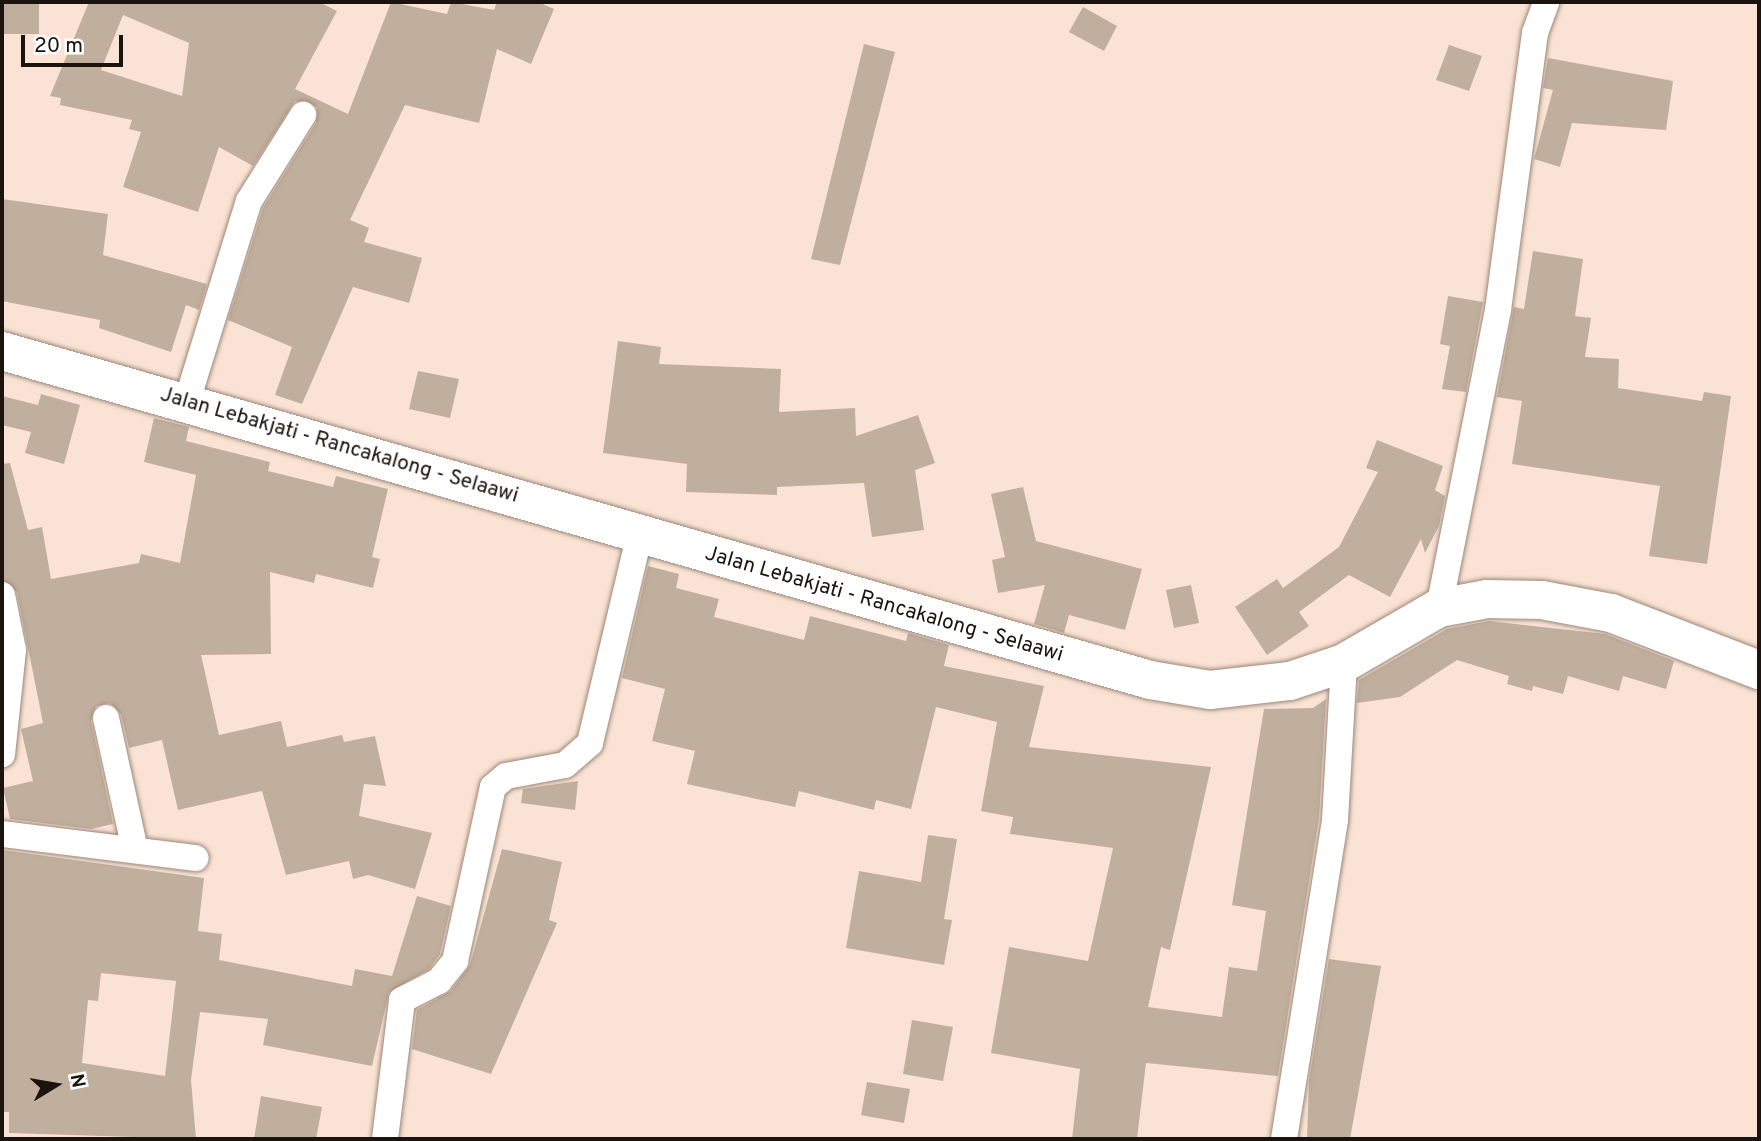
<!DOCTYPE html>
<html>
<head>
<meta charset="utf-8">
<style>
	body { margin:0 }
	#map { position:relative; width:1761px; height:1141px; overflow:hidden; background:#fae3d4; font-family:Overpass,sans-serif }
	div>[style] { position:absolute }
	.building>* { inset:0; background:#c0af9d }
	.roads { filter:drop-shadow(0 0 2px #9c877a) drop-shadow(0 0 2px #9c877a) }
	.street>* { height:26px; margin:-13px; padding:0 13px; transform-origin:13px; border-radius:13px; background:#fff }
	.primary>* { height:38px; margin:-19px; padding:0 19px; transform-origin:19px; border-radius:19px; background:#fff }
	span { translate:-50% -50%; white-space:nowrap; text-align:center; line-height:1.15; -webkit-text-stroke:5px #fff; paint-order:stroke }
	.street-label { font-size:21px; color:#1a130e }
	.frame { position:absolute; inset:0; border:4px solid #1a130e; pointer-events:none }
	.north { position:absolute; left:21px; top:1050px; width:70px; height:70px; -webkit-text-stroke:5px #fff; paint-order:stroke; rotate:79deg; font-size:19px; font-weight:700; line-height:28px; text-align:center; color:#1a130e }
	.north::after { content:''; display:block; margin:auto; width:24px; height:32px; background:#1a130e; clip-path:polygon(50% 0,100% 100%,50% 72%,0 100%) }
	.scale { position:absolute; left:21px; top:35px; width:102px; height:32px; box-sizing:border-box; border:4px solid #1a130e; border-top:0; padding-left:9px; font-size:21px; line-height:24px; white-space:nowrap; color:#1a130e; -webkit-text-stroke:5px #fff; paint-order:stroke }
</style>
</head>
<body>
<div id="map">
	<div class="building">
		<i style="clip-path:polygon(2px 2px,39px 2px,39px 34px,2px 34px)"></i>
		<i style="clip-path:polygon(evenodd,89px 2px,319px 2px,337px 11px,295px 89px,348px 114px,391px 2px,447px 14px,451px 2px,494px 10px,497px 2px,538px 2px,554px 9px,531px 64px,497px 49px,479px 123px,405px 105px,350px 220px,369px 228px,364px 242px,422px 258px,409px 303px,353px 287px,302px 404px,275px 395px,292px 347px,228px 320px,263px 208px,316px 123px,317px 107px,295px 101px,253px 166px,219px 147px,198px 212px,123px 187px,141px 132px,129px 129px,132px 120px,60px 105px,61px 98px,50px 96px,89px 2px,123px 15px,189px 43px,182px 96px,101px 70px,123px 15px)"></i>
		<i style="clip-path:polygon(1083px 7px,1117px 26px,1104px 51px,1069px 32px)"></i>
		<i style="clip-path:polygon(864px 44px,895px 52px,840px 265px,811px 259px)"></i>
		<i style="clip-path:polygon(1449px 45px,1482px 56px,1469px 91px,1436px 80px)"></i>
		<i style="clip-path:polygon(1548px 58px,1673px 81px,1666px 130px,1572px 123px,1560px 167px,1534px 159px,1553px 90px,1543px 88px)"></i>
		<i style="clip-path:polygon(2px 199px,108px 214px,103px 255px,207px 284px,199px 310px,186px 305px,171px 352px,99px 328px,100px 320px,2px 301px)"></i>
		<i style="clip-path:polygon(1533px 251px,1583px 259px,1575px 316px,1591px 318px,1585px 357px,1619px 359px,1618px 388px,1702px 401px,1704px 392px,1731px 396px,1707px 564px,1649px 556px,1660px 486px,1512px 464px,1522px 401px,1497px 397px,1514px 307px,1524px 309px)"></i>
		<i style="clip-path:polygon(1448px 296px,1483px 302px,1466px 392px,1442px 389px,1450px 346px,1440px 344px)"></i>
		<i style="clip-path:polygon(618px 341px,661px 347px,659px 364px,781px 369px,779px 412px,855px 408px,856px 436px,918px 415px,935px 463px,915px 470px,924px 530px,872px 537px,864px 483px,777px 487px,777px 495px,686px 492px,687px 464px,603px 453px)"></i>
		<i style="clip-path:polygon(418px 371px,459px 379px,450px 418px,409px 409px)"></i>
		<i style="clip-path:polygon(41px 394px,80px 405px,64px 464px,25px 453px,31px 432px,2px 425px,2px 396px,38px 405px)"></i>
		<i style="clip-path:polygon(154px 418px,189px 427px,186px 441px,270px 462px,268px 471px,333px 487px,336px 476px,388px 489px,372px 557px,380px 559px,373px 588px,316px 574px,314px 583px,270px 572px,271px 654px,201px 655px,219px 735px,281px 721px,287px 747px,342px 735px,344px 742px,375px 736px,386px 786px,364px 784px,359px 816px,432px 833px,415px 889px,368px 875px,353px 879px,349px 861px,286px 875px,262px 791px,178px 810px,162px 740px,129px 748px,121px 714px,110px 703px,96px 706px,91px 721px,113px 824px,91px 829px,10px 819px,3px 788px,33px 781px,21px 729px,43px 723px,17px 592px,2px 580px,2px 464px,10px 463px,28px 530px,42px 527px,51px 579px,139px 563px,141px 554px,180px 563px,196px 475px,144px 462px)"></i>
		<i style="clip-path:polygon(1377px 440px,1443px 466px,1435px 490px,1445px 496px,1439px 526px,1425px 553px,1421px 539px,1390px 597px,1349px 575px,1299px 612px,1309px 626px,1267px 655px,1235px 607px,1277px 579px,1283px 588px,1339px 547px,1378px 472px,1366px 468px)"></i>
		<i style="clip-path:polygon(1023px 487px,1036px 541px,1142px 569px,1125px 630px,1069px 615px,1064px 633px,1034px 624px,1045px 585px,998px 593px,992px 560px,1005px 557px,991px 494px)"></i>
		<i style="clip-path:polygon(648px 566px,679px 574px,676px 588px,719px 599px,714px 617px,804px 640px,810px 616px,906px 641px,908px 633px,949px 645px,944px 666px,1044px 686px,1029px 747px,1211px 767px,1170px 950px,1161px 947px,1148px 1007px,1222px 1017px,1229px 967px,1257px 971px,1266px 911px,1232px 905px,1264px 709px,1313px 708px,1326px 699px,1319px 818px,1278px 1076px,1146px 1063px,1137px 1139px,1072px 1139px,1080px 1069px,991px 1053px,1009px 947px,1088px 961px,1113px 848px,1010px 834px,1013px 817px,981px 811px,997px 722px,936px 707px,911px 809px,876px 800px,874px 810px,799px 791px,795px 807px,687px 784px,695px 751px,652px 741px,665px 689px,622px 678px)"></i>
		<i style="clip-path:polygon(1191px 585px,1199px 623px,1174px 628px,1166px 590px)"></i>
		<i style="clip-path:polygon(1489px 621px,1605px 634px,1674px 661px,1666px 689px,1623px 676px,1619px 691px,1568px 676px,1563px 694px,1533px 686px,1532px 691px,1507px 684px,1509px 676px,1457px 660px,1400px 697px,1357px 703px,1359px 680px,1447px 629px)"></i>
		<i style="clip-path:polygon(578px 781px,575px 810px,521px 803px,523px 789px)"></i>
		<i style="clip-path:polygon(928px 835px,957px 839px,944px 919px,952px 920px,944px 965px,846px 948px,859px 871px,921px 882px)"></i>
		<i style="clip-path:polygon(502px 849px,562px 862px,549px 920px,557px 923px,491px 1074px,412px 1049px,417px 1010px,451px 991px,470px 965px)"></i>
		<i style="clip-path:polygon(evenodd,2px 850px,204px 878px,198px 931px,222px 934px,219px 960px,352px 986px,355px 969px,392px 976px,417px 896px,451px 906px,440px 954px,429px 969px,389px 992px,372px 1066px,263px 1045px,268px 1019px,200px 1012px,191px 1080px,196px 1139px,9px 1133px,9px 1112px,2px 1112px,2px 850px,101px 973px,176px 981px,165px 1076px,82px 1063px,88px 1000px,98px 1001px,101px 973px)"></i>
		<i style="clip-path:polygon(1329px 959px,1381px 966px,1350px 1139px,1307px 1139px,1309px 1081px)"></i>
		<i style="clip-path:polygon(912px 1020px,953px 1027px,943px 1081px,903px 1074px)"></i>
		<i style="clip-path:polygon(867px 1082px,910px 1089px,904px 1123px,861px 1115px)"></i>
		<i style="clip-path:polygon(261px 1096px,322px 1107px,316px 1139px,254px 1139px)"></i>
	</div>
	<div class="roads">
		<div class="street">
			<i style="left:187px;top:401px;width:209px;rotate:-72.8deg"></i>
			<i style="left:249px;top:201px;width:102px;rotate:-57.9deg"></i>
			<i style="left:2px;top:595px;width:56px;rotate:78.7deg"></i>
			<i style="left:13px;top:650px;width:105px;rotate:96deg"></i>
			<i style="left:1439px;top:608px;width:304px;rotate:-78.8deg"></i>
			<i style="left:1498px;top:310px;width:279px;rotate:-82.4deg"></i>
			<i style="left:1535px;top:33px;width:33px;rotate:-70deg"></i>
			<i style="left:106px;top:718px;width:135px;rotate:77.6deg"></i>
			<i style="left:2px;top:834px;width:195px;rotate:7.1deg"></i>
			<i style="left:385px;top:1139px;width:140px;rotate:-83deg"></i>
			<i style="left:402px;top:1000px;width:42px;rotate:-27.2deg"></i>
			<i style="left:439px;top:981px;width:26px;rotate:-51deg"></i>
			<i style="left:455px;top:961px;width:178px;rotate:-77.7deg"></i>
			<i style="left:493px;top:787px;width:17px;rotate:-40deg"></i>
			<i style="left:506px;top:776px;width:60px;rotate:-10.6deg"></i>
			<i style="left:565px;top:765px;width:33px;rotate:-41deg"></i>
			<i style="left:590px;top:743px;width:216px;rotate:-76.6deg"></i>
			<i style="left:1284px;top:1139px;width:323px;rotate:-80.9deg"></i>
			<i style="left:1335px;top:820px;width:157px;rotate:-86.7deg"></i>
		</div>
		<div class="primary">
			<i style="left:2px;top:351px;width:1194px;rotate:15.99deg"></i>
			<i style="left:1150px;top:680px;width:61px;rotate:9.5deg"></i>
			<i style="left:1210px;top:690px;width:81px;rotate:-6.4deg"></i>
			<i style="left:1290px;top:681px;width:57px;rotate:-18.4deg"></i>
			<i style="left:1344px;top:663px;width:110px;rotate:-30.1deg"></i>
			<i style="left:1439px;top:608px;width:49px;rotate:-10.6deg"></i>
			<i style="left:1487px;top:599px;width:55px;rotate:1deg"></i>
			<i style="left:1542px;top:600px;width:70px;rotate:10.7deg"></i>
			<i style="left:1611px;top:613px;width:159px;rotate:21.1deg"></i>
		</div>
	</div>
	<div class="street-label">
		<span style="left:339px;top:446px;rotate:16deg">Jalan Lebakjati - Rancakalong - Selaawi</span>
		<span style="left:884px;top:605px;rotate:16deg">Jalan Lebakjati - Rancakalong - Selaawi</span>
	</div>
	<div class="frame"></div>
	<div class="north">N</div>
	<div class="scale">20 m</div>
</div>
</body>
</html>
